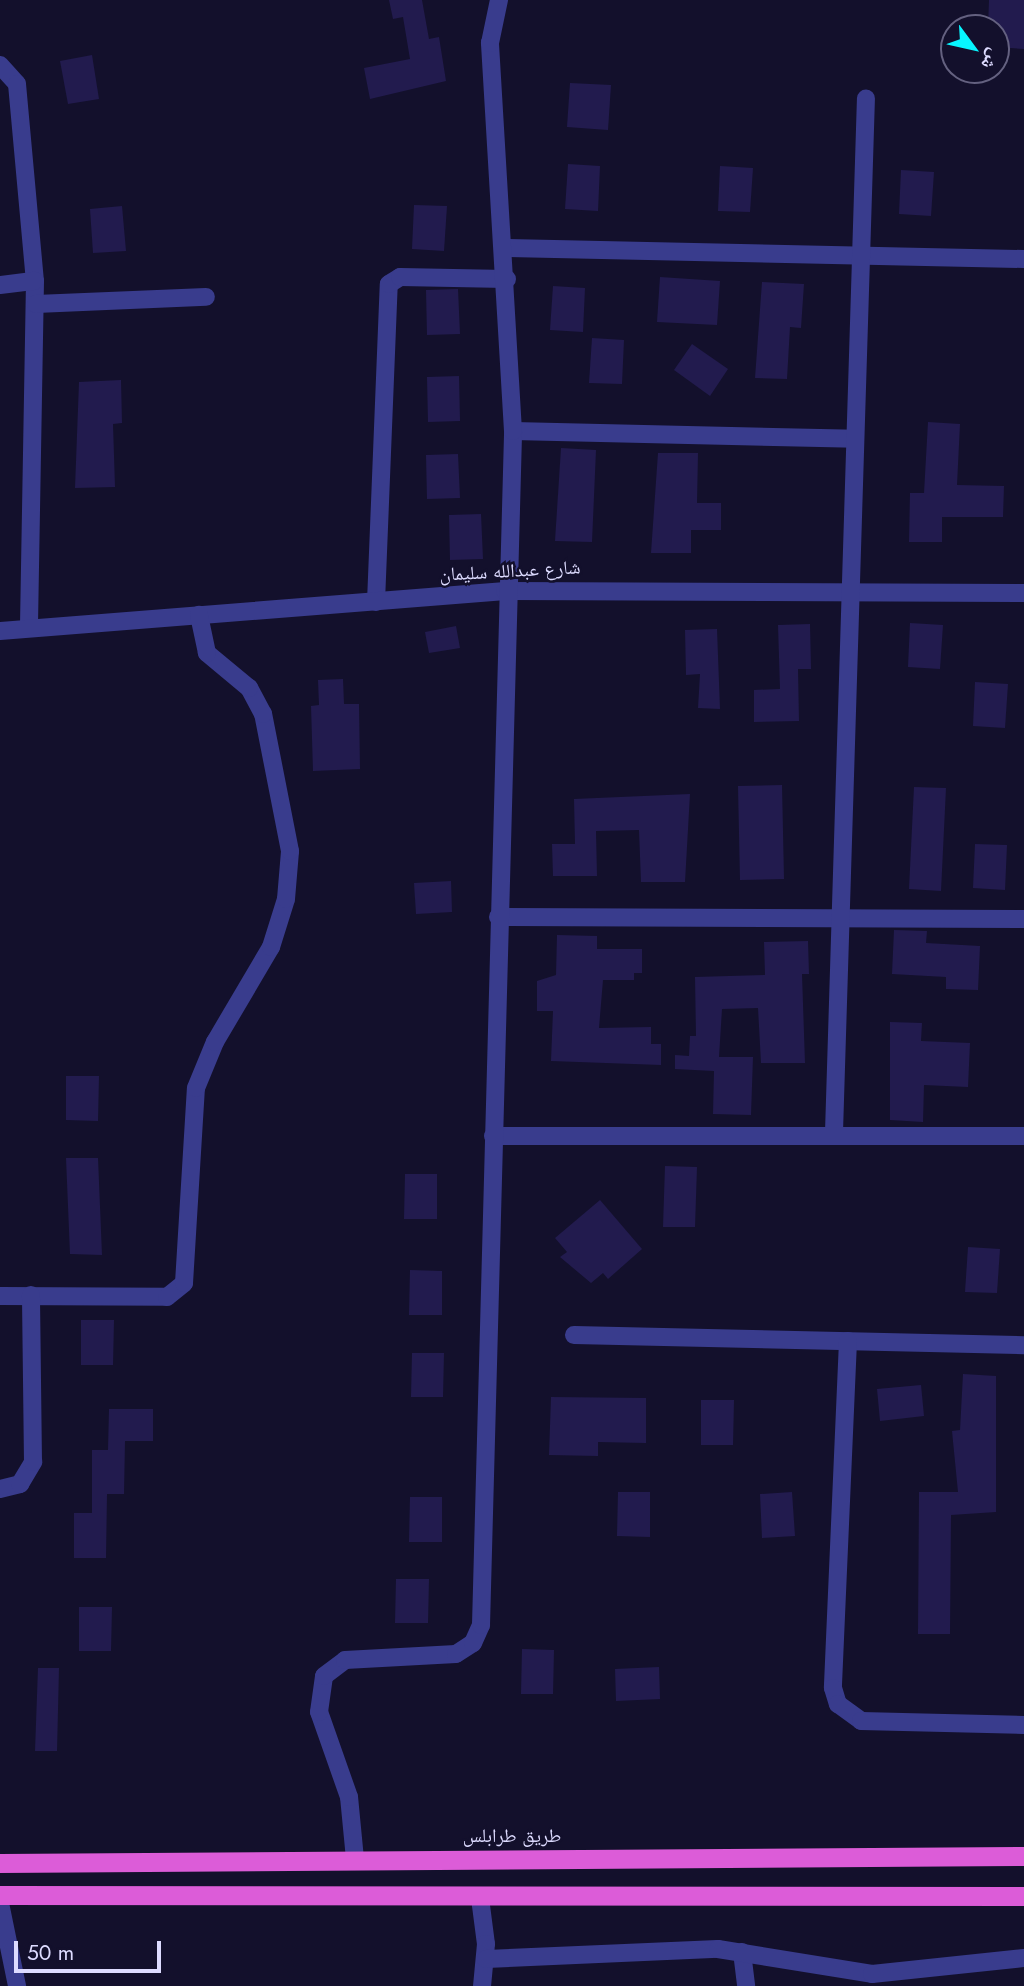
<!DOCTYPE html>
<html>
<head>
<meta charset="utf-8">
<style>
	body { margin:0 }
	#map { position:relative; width:1024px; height:1986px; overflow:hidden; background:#13102c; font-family:Jost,"Noto Naskh Arabic",sans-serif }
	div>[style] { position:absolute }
	.building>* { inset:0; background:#221b4e }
	.minor>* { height:18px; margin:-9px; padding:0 9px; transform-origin:9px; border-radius:9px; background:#393c8d }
	.trunk>* { height:19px; margin:-9.5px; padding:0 9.5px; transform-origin:9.5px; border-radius:9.5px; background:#dc5cd8 }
	span { translate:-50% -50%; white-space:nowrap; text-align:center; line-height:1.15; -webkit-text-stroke:5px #13102c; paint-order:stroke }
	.street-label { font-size:19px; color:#dddbff }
	.north { position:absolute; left:940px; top:14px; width:70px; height:70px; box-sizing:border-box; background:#13102c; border:2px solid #646180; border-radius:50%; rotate:123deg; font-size:19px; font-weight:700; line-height:28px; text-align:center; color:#dddbff }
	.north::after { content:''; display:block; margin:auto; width:24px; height:32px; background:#07f6ff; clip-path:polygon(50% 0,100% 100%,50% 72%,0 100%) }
	.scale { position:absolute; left:14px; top:1941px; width:147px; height:32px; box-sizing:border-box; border:4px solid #dddbff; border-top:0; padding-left:9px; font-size:21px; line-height:24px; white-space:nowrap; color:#dddbff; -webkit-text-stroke:5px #13102c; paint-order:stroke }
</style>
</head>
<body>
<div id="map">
	<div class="building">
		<i style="clip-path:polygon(389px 0,422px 0,429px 39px,439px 37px,446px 81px,370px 99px,364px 68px,410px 59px,403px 17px,393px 19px)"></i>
		<i style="clip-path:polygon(989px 0,1024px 0,1024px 49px,996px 47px,996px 28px,988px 28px)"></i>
		<i style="clip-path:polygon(92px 55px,99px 99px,68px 104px,60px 61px)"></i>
		<i style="clip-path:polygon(570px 83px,611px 85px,608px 130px,567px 127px)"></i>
		<i style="clip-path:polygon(568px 164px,600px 166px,598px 211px,565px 209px)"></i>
		<i style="clip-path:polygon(720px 166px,753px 168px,750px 212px,718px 211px)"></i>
		<i style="clip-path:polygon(901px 170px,934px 172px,931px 216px,899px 214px)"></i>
		<i style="clip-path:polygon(414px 205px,447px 206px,444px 251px,412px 249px)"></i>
		<i style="clip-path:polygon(122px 206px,126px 251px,93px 253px,90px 209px)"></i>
		<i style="clip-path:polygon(660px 277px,720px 281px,717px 325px,657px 322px)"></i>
		<i style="clip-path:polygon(762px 282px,804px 284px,801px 328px,790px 327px,787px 379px,755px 378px)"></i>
		<i style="clip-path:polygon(553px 286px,585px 288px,583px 332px,550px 330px)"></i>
		<i style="clip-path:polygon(458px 289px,460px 334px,427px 335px,426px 290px)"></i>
		<i style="clip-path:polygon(592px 338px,624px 340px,622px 384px,589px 383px)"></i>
		<i style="clip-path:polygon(692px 344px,728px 369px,710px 396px,674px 370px)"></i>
		<i style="clip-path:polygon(459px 376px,460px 421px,428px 422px,427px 377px)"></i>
		<i style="clip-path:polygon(121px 380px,122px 423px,113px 424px,115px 487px,75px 488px,79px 382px)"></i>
		<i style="clip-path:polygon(928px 422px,960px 424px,957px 485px,1004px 486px,1003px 517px,942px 517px,942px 542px,909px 542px,910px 493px,924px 493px)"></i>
		<i style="clip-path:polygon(561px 448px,596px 450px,592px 542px,555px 541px)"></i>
		<i style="clip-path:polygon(658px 453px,698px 453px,697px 503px,721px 503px,721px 530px,691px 530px,691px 553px,651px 553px)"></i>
		<i style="clip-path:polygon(458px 454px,460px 498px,427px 499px,426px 455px)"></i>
		<i style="clip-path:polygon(481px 514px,483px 559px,450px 560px,449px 515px)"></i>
		<i style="clip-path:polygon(910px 623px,943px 625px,940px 669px,908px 667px)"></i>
		<i style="clip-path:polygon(810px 624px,811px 669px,798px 669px,799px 721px,754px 722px,754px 690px,780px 689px,778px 625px)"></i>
		<i style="clip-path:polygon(456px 626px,460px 648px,429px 653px,425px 632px)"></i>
		<i style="clip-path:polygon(717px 629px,720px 709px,698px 708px,700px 674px,686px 675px,685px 630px)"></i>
		<i style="clip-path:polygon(343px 679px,344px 704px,359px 704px,360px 769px,313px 771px,311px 706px,319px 705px,318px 680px)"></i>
		<i style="clip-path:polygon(975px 682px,1008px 684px,1005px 728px,973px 726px)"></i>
		<i style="clip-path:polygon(782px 785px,784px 879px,740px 880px,738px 786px)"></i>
		<i style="clip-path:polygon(914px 787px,946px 788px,941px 891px,909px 889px)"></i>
		<i style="clip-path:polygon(690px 794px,685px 882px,641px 882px,639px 830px,596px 831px,597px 876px,553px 876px,552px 844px,575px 844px,574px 799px)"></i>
		<i style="clip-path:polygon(975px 844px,1007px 845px,1005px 890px,973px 888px)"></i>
		<i style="clip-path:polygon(451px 881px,452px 912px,416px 914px,414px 883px)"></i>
		<i style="clip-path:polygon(894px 930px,927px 931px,926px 943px,980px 946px,978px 990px,946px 989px,946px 977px,892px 974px)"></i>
		<i style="clip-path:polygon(557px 935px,597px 936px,597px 949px,642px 949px,642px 973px,634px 973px,634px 980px,603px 980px,599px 1028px,651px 1027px,651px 1044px,661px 1044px,661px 1065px,551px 1061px,553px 1011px,537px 1011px,537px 981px,556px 975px)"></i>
		<i style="clip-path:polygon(808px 941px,809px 974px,802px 974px,805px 1063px,761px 1063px,758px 1008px,722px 1009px,719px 1057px,753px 1057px,751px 1115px,713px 1114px,714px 1071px,675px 1069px,675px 1055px,689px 1056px,690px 1036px,696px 1036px,695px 977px,765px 975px,764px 942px)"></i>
		<i style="clip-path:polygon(890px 1022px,922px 1023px,921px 1041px,970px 1043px,968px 1087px,924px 1085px,923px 1122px,890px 1120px)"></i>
		<i style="clip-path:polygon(66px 1076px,99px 1076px,98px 1121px,66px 1120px)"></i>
		<i style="clip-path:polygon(66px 1158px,98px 1158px,102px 1255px,70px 1254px)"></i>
		<i style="clip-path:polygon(665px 1166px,697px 1167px,695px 1227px,663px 1227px)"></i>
		<i style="clip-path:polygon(405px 1174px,437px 1174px,437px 1219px,404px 1219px)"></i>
		<i style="clip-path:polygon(600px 1200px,642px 1249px,608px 1279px,603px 1273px,591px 1283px,560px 1257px,567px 1252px,555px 1238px)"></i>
		<i style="clip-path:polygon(968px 1247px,1000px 1249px,997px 1293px,965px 1292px)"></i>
		<i style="clip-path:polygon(410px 1270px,442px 1271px,442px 1315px,409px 1315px)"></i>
		<i style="clip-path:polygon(81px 1320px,114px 1320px,113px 1365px,81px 1365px)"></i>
		<i style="clip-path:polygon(412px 1353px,444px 1353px,443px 1397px,411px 1397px)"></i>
		<i style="clip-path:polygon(963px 1374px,996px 1376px,996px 1512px,951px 1515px,950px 1634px,918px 1634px,919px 1492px,958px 1492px,952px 1431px,960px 1430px)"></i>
		<i style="clip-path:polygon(921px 1385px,924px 1416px,880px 1421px,877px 1389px)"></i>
		<i style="clip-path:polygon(551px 1397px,646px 1398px,646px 1443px,598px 1442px,598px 1456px,549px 1455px)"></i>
		<i style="clip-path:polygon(701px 1400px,734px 1400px,733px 1445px,701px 1445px)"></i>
		<i style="clip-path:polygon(109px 1409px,153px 1409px,153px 1441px,125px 1441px,124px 1494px,107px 1494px,106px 1558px,74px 1558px,74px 1513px,92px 1513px,92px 1450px,108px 1450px)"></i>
		<i style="clip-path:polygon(618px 1492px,650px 1492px,650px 1537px,617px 1536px)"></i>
		<i style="clip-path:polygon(792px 1492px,795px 1536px,762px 1538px,760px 1494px)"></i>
		<i style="clip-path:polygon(410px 1497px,442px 1497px,442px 1542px,409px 1542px)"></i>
		<i style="clip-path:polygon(396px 1579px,429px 1579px,428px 1623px,395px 1623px)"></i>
		<i style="clip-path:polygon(79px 1607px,112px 1607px,111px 1651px,79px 1651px)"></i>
		<i style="clip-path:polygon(522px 1649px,554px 1650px,553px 1694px,521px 1694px)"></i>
		<i style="clip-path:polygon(659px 1667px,660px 1699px,616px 1701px,615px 1669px)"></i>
		<i style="clip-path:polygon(38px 1668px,59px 1668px,57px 1751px,35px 1751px)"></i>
	</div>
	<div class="minor">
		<i style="left:0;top:65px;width:25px;rotate:48deg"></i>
		<i style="left:17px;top:84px;width:198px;rotate:84.8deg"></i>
		<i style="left:35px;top:281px;width:347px;rotate:91deg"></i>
		<i style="left:506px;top:248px;width:518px;rotate:1.22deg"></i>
		<i style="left:0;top:285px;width:35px;rotate:-7deg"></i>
		<i style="left:36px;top:304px;width:170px;rotate:-2.4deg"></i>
		<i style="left:513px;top:431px;width:342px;rotate:1.3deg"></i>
		<i style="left:376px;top:602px;width:318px;rotate:-87.7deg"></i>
		<i style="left:389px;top:284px;width:13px;rotate:-32deg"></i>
		<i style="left:400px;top:277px;width:107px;rotate:1.1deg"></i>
		<i style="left:0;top:631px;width:507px;rotate:-4.53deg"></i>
		<i style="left:505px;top:591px;width:519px;rotate:0.22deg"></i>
		<i style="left:498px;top:917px;width:526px;rotate:0.22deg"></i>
		<i style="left:834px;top:1132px;width:1034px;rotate:-88.23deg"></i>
		<i style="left:493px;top:1136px;width:531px"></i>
		<i style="left:0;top:1296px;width:167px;rotate:0.3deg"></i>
		<i style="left:167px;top:1297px;width:22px;rotate:-39deg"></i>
		<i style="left:184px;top:1283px;width:195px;rotate:-86.5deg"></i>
		<i style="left:196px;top:1088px;width:50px;rotate:-67.6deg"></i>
		<i style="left:215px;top:1042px;width:110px;rotate:-59.5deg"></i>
		<i style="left:271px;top:947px;width:50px;rotate:-72.6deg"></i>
		<i style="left:286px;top:899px;width:48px;rotate:-85.2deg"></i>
		<i style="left:290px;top:851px;width:140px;rotate:-101.1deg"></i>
		<i style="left:263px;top:714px;width:30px;rotate:-118deg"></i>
		<i style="left:249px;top:688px;width:55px;rotate:-140.2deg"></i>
		<i style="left:207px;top:653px;width:39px;rotate:-102deg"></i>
		<i style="left:574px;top:1335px;width:450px;rotate:1.3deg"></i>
		<i style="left:848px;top:1341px;width:347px;rotate:92.5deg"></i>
		<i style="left:833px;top:1688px;width:17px;rotate:73deg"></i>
		<i style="left:838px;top:1704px;width:29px;rotate:36deg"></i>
		<i style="left:861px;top:1721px;width:163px;rotate:1.4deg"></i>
		<i style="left:0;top:1489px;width:21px;rotate:-14deg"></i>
		<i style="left:20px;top:1484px;width:26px;rotate:-59deg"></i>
		<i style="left:33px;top:1462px;width:167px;rotate:-90.7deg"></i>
		<i style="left:355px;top:1859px;width:62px;rotate:-95.5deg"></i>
		<i style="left:349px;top:1797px;width:90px;rotate:-109.4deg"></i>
		<i style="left:319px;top:1712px;width:36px;rotate:-82deg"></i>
		<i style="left:324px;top:1676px;width:26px;rotate:-37deg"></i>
		<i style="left:345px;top:1660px;width:111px;rotate:-3.1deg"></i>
		<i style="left:456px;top:1654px;width:20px;rotate:-33deg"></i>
		<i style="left:473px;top:1643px;width:20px;rotate:-66deg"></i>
		<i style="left:481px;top:1625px;width:1194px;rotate:-88.46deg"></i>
		<i style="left:513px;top:431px;width:389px;rotate:-93.4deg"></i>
		<i style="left:490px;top:43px;width:44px;rotate:-78.2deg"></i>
		<i style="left:480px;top:1898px;width:46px;rotate:82.6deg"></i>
		<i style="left:486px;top:1944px;width:42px;rotate:95.4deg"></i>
		<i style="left:0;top:1903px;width:85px;rotate:78.4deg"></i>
		<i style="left:742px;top:1952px;width:34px;rotate:83deg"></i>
		<i style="left:486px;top:1959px;width:232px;rotate:-2.5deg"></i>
		<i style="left:718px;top:1949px;width:156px;rotate:9.2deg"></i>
		<i style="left:872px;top:1974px;width:153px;rotate:-6deg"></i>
	</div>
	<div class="trunk">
		<i style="left:0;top:1863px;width:1024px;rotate:-0.39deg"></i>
		<i style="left:0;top:1895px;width:1024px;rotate:0.06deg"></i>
	</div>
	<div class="street-label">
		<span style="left:510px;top:571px;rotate:-3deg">شارع عبدالله سليمان</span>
		<span style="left:512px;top:1836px">طريق طرابلس</span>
	</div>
	<div class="north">ش</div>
	<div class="scale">50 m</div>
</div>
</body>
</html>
